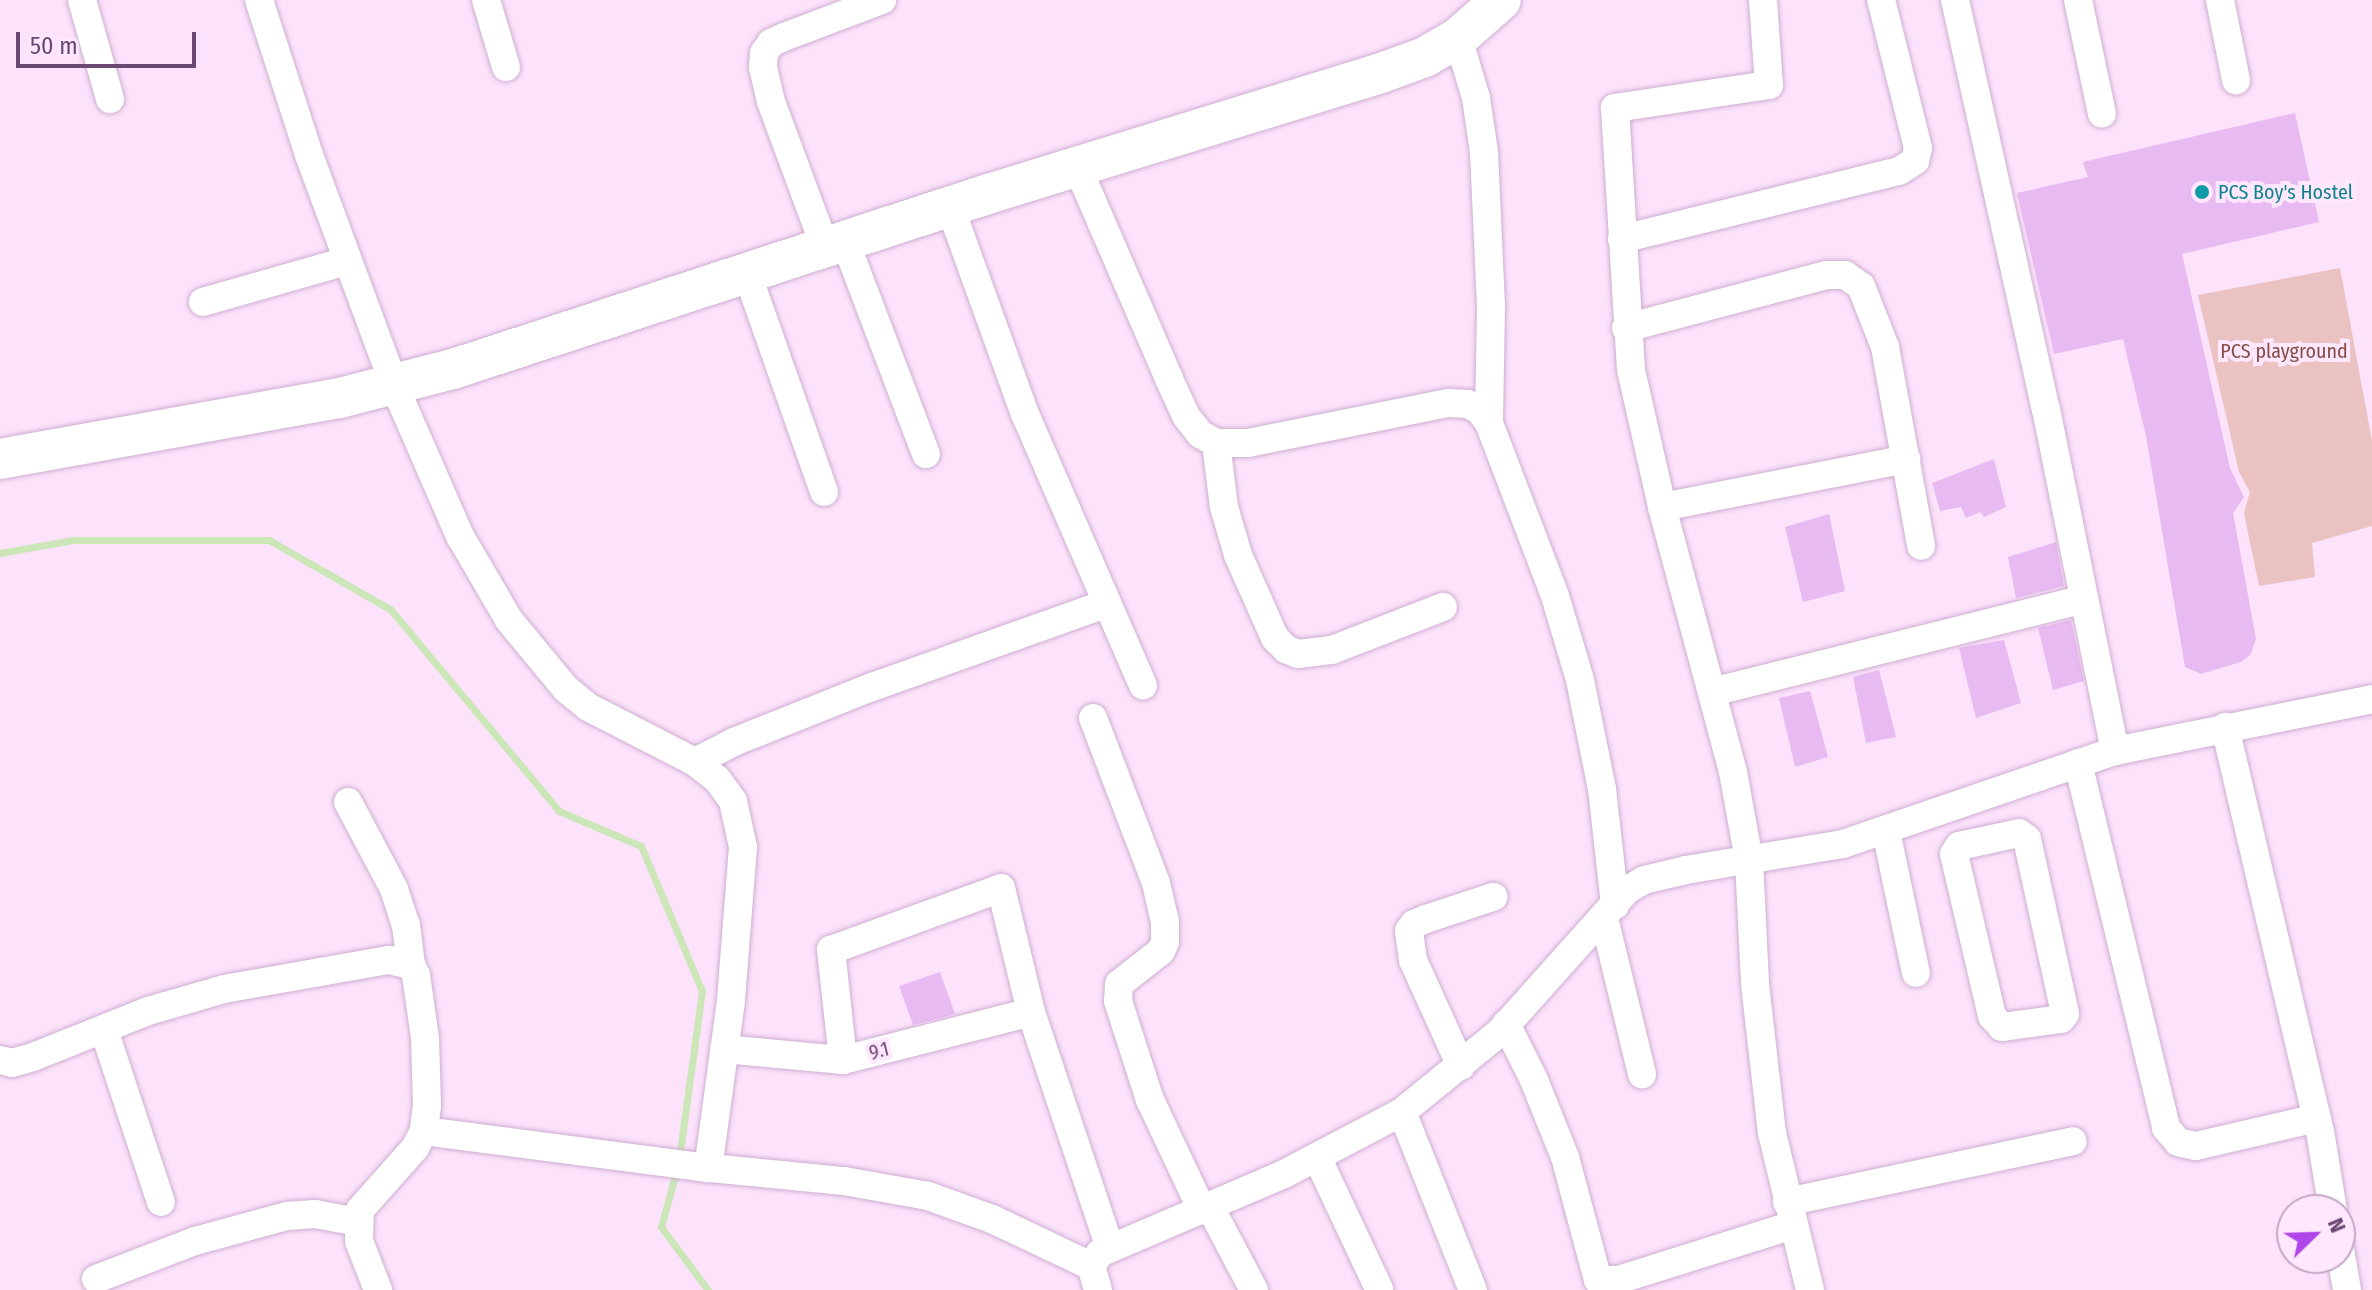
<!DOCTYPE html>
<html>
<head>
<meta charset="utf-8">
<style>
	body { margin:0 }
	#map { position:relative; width:2372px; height:1290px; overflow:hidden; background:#fce2fb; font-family:"Fira Sans Condensed",sans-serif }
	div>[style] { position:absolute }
	.green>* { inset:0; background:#eac2c1 }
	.stream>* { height:7px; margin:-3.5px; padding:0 3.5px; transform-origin:3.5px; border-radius:3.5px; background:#cbe6b7 }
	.building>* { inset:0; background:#e8baf2 }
	.roads { filter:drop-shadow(0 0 2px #ceaed2) drop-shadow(0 0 2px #ceaed2) }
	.street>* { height:28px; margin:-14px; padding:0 14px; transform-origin:14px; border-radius:14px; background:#fff }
	.secondary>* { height:40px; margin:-20px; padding:0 20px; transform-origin:20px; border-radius:20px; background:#fff }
	.dots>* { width:22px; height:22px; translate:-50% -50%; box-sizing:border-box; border:4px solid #ffe8fe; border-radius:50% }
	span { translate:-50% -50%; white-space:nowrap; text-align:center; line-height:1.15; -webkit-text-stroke:8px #ffe8fe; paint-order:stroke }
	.culture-label { font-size:20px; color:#0d838f }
	.left { translate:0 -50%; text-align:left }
	.park-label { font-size:20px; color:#864e46 }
	.street-label { font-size:20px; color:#6b4874 }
	.north { position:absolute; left:2276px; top:1194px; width:80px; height:80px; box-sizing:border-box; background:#ffe8fe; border:2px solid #c4a8c7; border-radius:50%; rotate:67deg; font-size:22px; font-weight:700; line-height:32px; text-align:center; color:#6b4874 }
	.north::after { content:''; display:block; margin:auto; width:28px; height:36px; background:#af46e8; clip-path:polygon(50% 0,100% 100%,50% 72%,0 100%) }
	.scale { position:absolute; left:16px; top:32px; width:180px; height:36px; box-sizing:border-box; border:4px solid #6b4874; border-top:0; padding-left:10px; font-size:24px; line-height:28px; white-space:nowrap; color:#6b4874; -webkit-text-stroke:6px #ffe8fe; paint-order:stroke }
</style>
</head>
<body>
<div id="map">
	<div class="green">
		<i style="clip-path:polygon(2340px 268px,2372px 441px,2372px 526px,2312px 543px,2315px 577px,2259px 586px,2244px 513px,2250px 492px,2239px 472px,2198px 295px)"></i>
	</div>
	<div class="stream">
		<i style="left:0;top:553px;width:74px;rotate:-10.1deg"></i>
		<i style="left:73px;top:540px;width:196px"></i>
		<i style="left:269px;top:540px;width:141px;rotate:29.8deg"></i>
		<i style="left:391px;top:610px;width:262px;rotate:50.1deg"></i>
		<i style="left:559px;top:811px;width:89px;rotate:23.1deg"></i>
		<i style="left:641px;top:846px;width:157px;rotate:67.2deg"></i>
		<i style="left:702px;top:991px;width:171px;rotate:97.8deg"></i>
		<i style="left:676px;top:1172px;width:57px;rotate:105.3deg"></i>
		<i style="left:661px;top:1227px;width:79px;rotate:53.3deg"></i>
	</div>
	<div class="building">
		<i style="clip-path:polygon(2295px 113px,2319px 222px,2182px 254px,2230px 468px,2244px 497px,2233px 513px,2256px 639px,2251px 654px,2241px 662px,2201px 674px,2185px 667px,2146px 436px,2123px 339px,2054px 354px,2017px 193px,2088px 177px,2083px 162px)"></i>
		<i style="clip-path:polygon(1994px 459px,2006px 507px,1984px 517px,1980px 512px,1966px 518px,1961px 507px,1940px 511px,1932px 483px)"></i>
		<i style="clip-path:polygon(1829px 514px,1845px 591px,1803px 602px,1785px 527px)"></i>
		<i style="clip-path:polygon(2056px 542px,2064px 586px,2016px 598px,2008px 557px)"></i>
		<i style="clip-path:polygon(2071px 620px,2084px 681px,2053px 690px,2038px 628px)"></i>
		<i style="clip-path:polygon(2004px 640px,2021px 703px,1976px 718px,1959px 648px)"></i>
		<i style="clip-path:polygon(1879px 670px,1896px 737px,1866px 743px,1853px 677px)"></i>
		<i style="clip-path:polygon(1810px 691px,1828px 757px,1795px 767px,1779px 698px)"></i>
		<i style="clip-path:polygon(940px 972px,955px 1014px,913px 1025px,899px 986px)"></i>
	</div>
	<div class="roads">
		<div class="street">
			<i style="left:82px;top:0;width:103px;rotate:74.2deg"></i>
			<i style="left:259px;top:0;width:163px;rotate:72.1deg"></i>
			<i style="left:309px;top:155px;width:245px;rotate:69.7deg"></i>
			<i style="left:394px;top:385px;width:165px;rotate:66.4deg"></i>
			<i style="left:460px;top:536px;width:97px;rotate:59.7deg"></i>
			<i style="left:509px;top:620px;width:89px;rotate:50.4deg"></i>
			<i style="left:566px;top:689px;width:28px;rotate:39deg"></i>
			<i style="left:588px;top:707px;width:120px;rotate:27.2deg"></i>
			<i style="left:695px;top:762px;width:28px;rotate:38deg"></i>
			<i style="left:717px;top:779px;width:27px;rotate:54deg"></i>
			<i style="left:733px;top:801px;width:47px;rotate:77.7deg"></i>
			<i style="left:743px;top:847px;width:154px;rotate:94.5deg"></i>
			<i style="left:731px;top:1001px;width:169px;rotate:97.8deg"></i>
			<i style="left:486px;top:0;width:70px;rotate:73.4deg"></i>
			<i style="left:1763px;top:0;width:85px;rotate:86deg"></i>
			<i style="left:1769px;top:85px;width:156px;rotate:171.5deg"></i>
			<i style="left:1615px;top:108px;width:262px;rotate:86.5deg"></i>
			<i style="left:1631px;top:370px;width:140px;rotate:77.2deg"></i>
			<i style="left:1662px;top:507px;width:274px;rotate:75deg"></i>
			<i style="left:1733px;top:772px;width:89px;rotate:79.7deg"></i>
			<i style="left:1749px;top:860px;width:124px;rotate:87.2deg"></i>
			<i style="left:1755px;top:984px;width:150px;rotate:83.5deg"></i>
			<i style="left:1772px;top:1133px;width:162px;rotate:76.4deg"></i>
			<i style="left:1955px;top:0;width:419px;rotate:77.5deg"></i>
			<i style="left:2046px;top:409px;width:349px;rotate:78.6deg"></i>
			<i style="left:2078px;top:0;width:116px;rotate:78.1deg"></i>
			<i style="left:2220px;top:0;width:82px;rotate:78.7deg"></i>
			<i style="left:1458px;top:38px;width:63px;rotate:73.3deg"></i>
			<i style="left:1476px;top:98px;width:55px;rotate:81.6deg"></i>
			<i style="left:1484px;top:152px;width:155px;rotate:87.4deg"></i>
			<i style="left:1491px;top:307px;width:116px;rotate:91deg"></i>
			<i style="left:1077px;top:166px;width:232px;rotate:66.6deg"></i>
			<i style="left:1169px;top:379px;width:41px;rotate:65.3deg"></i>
			<i style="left:1186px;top:416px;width:23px;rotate:52deg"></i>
			<i style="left:1200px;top:434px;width:18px;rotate:29deg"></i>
			<i style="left:1216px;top:443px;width:32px"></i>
			<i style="left:1248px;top:443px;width:205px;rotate:-11.3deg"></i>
			<i style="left:1449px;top:403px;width:19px;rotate:3deg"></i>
			<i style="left:1468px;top:404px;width:13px;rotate:29deg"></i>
			<i style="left:1479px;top:410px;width:16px;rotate:52deg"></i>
			<i style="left:1489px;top:423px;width:185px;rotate:69.1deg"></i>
			<i style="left:1555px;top:596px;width:88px;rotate:73.4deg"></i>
			<i style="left:1580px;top:680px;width:111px;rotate:78.6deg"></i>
			<i style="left:1602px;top:789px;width:117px;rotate:83.6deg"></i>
			<i style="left:950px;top:207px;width:220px;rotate:70.1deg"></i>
			<i style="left:1025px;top:414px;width:296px;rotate:66.5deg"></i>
			<i style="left:1622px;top:239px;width:285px;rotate:-13.8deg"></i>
			<i style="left:1899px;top:171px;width:19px;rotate:-32deg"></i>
			<i style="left:1915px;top:161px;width:13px;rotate:-77deg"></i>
			<i style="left:1918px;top:148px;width:153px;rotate:-104deg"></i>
			<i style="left:845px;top:241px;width:228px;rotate:69.2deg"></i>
			<i style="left:825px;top:247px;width:155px;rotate:-110.4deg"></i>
			<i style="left:771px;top:102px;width:36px;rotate:-103deg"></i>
			<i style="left:763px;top:67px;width:14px;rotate:-86deg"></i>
			<i style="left:764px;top:53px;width:12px;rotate:-55deg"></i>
			<i style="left:771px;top:43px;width:14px;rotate:-25deg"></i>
			<i style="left:784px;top:37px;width:105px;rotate:-20.7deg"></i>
			<i style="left:747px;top:273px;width:232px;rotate:70.6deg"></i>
			<i style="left:203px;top:302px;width:150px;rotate:-15.9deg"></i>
			<i style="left:1626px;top:328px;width:208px;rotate:-14.8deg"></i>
			<i style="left:1827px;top:275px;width:18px"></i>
			<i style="left:1845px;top:275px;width:19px;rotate:35deg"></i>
			<i style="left:1861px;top:286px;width:66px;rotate:68.5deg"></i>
			<i style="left:1885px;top:347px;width:202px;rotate:79.7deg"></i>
			<i style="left:1216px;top:443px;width:64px;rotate:82.9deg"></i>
			<i style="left:1224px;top:507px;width:50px;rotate:73.7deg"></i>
			<i style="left:1238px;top:555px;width:91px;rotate:66deg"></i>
			<i style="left:1275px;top:638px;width:16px;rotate:45deg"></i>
			<i style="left:1286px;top:649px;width:13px;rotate:23deg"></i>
			<i style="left:1298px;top:654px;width:34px;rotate:-7deg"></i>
			<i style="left:1332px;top:650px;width:119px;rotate:-21.2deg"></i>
			<i style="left:1662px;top:507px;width:249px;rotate:-11.1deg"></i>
			<i style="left:1712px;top:692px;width:383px;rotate:-14deg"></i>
			<i style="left:1093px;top:718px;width:177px;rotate:69.1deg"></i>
			<i style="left:1156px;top:883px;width:39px;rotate:77deg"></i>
			<i style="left:1165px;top:921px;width:21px;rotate:90deg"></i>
			<i style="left:1165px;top:942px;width:10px;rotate:114deg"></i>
			<i style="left:1161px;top:951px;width:53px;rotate:141.8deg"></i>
			<i style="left:1119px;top:984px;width:17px;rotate:93deg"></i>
			<i style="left:1118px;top:1001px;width:104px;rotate:72.1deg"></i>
			<i style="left:1150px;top:1100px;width:122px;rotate:64.7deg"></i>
			<i style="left:2225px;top:727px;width:415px;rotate:76.8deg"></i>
			<i style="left:2320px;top:1131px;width:80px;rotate:80.7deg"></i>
			<i style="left:695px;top:762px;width:46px;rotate:-27.1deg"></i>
			<i style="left:736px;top:741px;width:146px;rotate:-21.7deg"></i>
			<i style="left:872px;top:687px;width:247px;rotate:-19.6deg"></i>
			<i style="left:2078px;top:763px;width:375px;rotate:76.4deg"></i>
			<i style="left:2166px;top:1128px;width:18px;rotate:49deg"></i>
			<i style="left:2178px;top:1142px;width:18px;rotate:13deg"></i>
			<i style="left:2196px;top:1146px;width:124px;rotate:-13deg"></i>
			<i style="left:348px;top:802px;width:98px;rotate:62.1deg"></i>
			<i style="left:394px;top:889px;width:38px;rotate:72deg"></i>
			<i style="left:406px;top:925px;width:40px;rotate:82.9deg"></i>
			<i style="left:1886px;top:831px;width:145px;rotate:78.1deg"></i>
			<i style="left:2019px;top:833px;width:10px;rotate:37deg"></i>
			<i style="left:2027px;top:839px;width:179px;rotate:77.7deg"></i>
			<i style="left:2065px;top:1014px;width:6px;rotate:129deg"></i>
			<i style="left:2061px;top:1019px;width:60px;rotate:172.3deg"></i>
			<i style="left:2002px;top:1027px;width:15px;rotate:-132deg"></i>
			<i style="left:1992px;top:1016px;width:166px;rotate:-103.2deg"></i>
			<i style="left:1954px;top:854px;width:9px;rotate:-58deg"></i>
			<i style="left:1959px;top:846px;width:61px;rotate:-12.2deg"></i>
			<i style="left:1604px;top:918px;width:161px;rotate:76.3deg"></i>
			<i style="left:1506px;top:1024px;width:63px;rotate:63.4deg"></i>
			<i style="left:1534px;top:1080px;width:83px;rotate:68.1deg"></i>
			<i style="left:1565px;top:1157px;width:127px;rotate:75deg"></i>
			<i style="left:1598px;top:1280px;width:20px"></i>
			<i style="left:1618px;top:1280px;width:184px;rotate:-17.4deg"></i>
			<i style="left:104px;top:1030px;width:181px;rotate:71.7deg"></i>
			<i style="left:724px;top:1049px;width:120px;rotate:5.3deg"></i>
			<i style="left:843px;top:1060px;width:194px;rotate:-14.3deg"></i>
			<i style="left:0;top:1060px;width:12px;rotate:14deg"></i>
			<i style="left:12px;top:1063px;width:22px;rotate:-16deg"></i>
			<i style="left:33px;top:1057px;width:124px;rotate:-21.8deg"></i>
			<i style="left:148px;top:1011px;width:79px;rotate:-16.1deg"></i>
			<i style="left:224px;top:989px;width:168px;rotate:-10deg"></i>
			<i style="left:389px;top:960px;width:23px;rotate:13deg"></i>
			<i style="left:411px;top:965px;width:11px;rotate:63deg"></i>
			<i style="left:416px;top:975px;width:64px;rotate:81.9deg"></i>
			<i style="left:425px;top:1038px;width:67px;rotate:88.3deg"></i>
			<i style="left:427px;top:1105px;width:26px;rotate:97deg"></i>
			<i style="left:424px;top:1131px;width:19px;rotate:118deg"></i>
			<i style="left:415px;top:1148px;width:83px;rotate:131.6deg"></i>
			<i style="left:360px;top:1210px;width:31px;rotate:92deg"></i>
			<i style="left:359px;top:1241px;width:53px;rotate:68.8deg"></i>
			<i style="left:843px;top:1060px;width:111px;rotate:-96.2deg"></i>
			<i style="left:831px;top:950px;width:181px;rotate:-20deg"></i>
			<i style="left:1001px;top:888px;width:128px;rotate:76.4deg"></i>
			<i style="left:1031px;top:1012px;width:249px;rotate:71.5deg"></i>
			<i style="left:1461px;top:1066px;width:116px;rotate:-114.4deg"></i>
			<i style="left:1413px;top:960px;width:29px;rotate:-98deg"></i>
			<i style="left:1409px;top:931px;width:9px;rotate:-54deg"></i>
			<i style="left:1414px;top:924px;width:13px;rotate:-23deg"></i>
			<i style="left:1426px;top:919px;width:71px;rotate:-18.2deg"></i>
			<i style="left:1402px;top:1112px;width:192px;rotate:68.3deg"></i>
			<i style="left:424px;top:1131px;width:278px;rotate:7.4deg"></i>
			<i style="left:700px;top:1167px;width:145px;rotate:5.6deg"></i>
			<i style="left:844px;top:1181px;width:85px;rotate:10.1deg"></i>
			<i style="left:928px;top:1196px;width:68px;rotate:19.8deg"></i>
			<i style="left:992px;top:1219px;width:110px;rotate:25.4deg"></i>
			<i style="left:1317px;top:1157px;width:146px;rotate:64.8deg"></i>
			<i style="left:1787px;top:1202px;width:292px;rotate:-12deg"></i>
			<i style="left:1210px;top:1207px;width:94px;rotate:62.1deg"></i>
			<i style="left:2340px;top:1249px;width:42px;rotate:80.3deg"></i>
			<i style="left:96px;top:1279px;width:106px;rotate:-21deg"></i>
			<i style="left:195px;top:1241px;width:95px;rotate:-15.2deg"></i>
			<i style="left:287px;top:1216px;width:28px;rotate:-4deg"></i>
			<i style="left:315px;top:1214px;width:44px;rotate:10.5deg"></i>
			<i style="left:1098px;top:1290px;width:25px;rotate:-106deg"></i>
			<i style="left:1091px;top:1266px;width:16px;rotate:-55deg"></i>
			<i style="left:1100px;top:1253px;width:200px;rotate:-23.2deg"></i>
			<i style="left:1284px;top:1174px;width:133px;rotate:-27.7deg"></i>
			<i style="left:1402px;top:1112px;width:125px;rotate:-39.2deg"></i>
			<i style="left:1499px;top:1033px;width:192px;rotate:-48.2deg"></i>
			<i style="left:1627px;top:890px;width:20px;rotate:-30deg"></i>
			<i style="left:1644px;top:880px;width:43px;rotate:-13.4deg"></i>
			<i style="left:1686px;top:870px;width:159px;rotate:-9.4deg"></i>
			<i style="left:1843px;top:844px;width:287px;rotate:-18.9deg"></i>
			<i style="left:2115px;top:751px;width:262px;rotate:-11.4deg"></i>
		</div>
		<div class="secondary">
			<i style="left:0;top:459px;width:345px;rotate:-10.2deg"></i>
			<i style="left:340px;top:398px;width:117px;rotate:-14.4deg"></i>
			<i style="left:453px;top:369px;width:563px;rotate:-18.11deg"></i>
			<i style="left:988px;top:194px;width:411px;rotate:-17.1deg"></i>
			<i style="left:1381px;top:73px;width:47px;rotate:-20deg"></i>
			<i style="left:1425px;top:57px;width:38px;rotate:-30deg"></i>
			<i style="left:1458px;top:38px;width:57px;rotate:-41.5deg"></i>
		</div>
	</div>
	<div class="dots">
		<i style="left:2202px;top:192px;background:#0f9aa8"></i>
	</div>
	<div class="culture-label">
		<span class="left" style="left:2218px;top:192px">PCS Boy's Hostel</span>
	</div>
	<div class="park-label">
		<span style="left:2284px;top:351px">PCS playground</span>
	</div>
	<div class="street-label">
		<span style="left:879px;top:1051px;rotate:-14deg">9.1</span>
	</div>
	<div class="north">N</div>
	<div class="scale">50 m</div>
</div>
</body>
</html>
